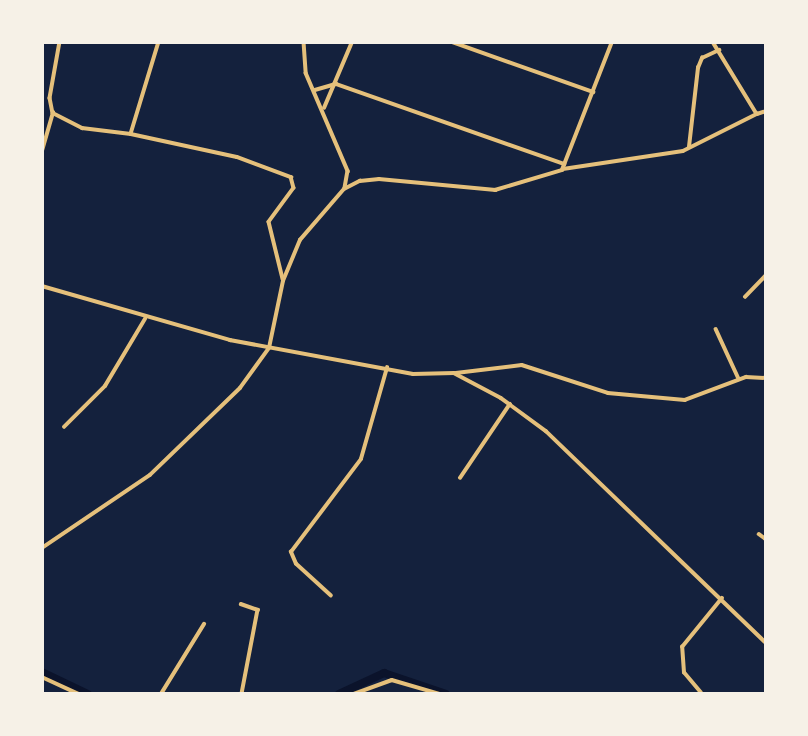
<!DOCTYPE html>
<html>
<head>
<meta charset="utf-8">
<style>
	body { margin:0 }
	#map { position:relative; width:808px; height:736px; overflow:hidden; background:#14213d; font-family:"Fira Sans Condensed",sans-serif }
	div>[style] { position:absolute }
	.canal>* { height:8px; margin:-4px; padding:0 4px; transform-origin:4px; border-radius:4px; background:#0b132b }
	.minor>* { height:3.5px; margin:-1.75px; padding:0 1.75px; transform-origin:1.75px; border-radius:1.75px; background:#e5c07b }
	span { translate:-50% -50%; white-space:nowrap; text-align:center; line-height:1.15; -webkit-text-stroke:6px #f6f1e7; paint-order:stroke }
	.frame { position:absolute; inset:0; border:44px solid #f6f1e7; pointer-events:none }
</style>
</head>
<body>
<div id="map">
	<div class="canal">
		<i style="left:42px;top:672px;width:51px;rotate:25.6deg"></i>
		<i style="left:339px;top:694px;width:50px;rotate:-25deg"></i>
		<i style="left:384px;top:673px;width:65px;rotate:18.7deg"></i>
	</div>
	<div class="minor">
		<i style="left:60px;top:42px;width:57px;rotate:100.1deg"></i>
		<i style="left:50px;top:98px;width:15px;rotate:79deg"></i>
		<i style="left:53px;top:113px;width:33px;rotate:27deg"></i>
		<i style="left:82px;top:128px;width:49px;rotate:7deg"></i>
		<i style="left:159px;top:42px;width:96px;rotate:106.9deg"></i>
		<i style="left:131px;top:134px;width:108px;rotate:12.2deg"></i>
		<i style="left:237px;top:157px;width:58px;rotate:20.3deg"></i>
		<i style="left:291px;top:177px;width:11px;rotate:75deg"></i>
		<i style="left:294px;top:188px;width:42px;rotate:126.3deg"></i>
		<i style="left:269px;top:222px;width:59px;rotate:76.2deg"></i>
		<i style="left:304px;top:42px;width:31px;rotate:86deg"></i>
		<i style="left:306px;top:73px;width:107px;rotate:66.8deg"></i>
		<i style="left:348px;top:171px;width:17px;rotate:100deg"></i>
		<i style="left:452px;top:42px;width:150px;rotate:19.5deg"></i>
		<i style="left:713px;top:42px;width:84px;rotate:58.6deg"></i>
		<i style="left:757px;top:114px;width:9px;rotate:-18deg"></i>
		<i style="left:315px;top:90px;width:22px;rotate:-16deg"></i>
		<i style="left:336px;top:84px;width:242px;rotate:19.3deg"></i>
		<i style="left:324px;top:108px;width:72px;rotate:-67deg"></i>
		<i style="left:689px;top:147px;width:80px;rotate:-83.5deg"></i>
		<i style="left:698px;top:68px;width:11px;rotate:-68deg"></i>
		<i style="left:702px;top:58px;width:19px;rotate:-25deg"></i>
		<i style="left:42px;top:151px;width:40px;rotate:-74deg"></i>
		<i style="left:563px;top:169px;width:121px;rotate:-8.5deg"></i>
		<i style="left:683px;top:151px;width:83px;rotate:-26.6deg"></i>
		<i style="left:42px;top:286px;width:196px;rotate:16deg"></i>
		<i style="left:230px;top:340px;width:186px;rotate:10.5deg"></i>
		<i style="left:413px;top:374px;width:41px;rotate:-1.4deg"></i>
		<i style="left:454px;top:373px;width:53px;rotate:28deg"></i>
		<i style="left:501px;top:398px;width:56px;rotate:36.3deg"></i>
		<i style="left:546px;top:431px;width:306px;rotate:43.9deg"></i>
		<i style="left:745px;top:297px;width:30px;rotate:-46deg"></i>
		<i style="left:716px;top:329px;width:55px;rotate:65.3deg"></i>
		<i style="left:456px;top:373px;width:66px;rotate:-6.9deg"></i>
		<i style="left:522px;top:365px;width:90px;rotate:18deg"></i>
		<i style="left:608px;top:393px;width:77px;rotate:5.2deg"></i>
		<i style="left:685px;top:400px;width:65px;rotate:-20.7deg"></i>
		<i style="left:746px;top:377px;width:20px;rotate:3deg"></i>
		<i style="left:64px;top:427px;width:58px;rotate:-45deg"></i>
		<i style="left:105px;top:386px;width:78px;rotate:-59.2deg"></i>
		<i style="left:460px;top:478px;width:89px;rotate:-56deg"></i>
		<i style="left:759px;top:534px;width:9px;rotate:36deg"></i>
		<i style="left:42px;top:548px;width:130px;rotate:-34.1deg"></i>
		<i style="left:150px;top:475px;width:125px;rotate:-44deg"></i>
		<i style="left:240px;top:388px;width:49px;rotate:-54.1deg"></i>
		<i style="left:269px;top:348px;width:68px;rotate:-78.2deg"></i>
		<i style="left:283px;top:281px;width:44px;rotate:-67.5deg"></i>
		<i style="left:300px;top:240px;width:67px;rotate:-49.2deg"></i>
		<i style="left:344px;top:189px;width:18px;rotate:-27deg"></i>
		<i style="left:360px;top:181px;width:19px;rotate:-6deg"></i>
		<i style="left:379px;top:179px;width:117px;rotate:5.4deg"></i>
		<i style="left:495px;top:190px;width:70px;rotate:-16.6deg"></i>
		<i style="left:562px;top:170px;width:137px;rotate:-68.7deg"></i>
		<i style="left:331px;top:596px;width:47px;rotate:-137.6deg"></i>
		<i style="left:296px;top:564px;width:13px;rotate:-113deg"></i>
		<i style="left:291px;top:552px;width:116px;rotate:-53deg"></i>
		<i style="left:361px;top:459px;width:95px;rotate:-74.1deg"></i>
		<i style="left:241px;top:604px;width:18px;rotate:19deg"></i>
		<i style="left:258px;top:610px;width:86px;rotate:100.8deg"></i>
		<i style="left:42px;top:677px;width:41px;rotate:24.7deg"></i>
		<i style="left:701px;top:693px;width:26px;rotate:-130deg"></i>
		<i style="left:684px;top:673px;width:26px;rotate:-94deg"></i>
		<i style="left:682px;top:647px;width:63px;rotate:-50.8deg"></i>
		<i style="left:161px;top:694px;width:82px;rotate:-58.4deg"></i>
		<i style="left:354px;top:694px;width:40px;rotate:-20.2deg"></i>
		<i style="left:392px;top:680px;width:50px;rotate:16.3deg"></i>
	</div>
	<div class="frame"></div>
</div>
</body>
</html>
